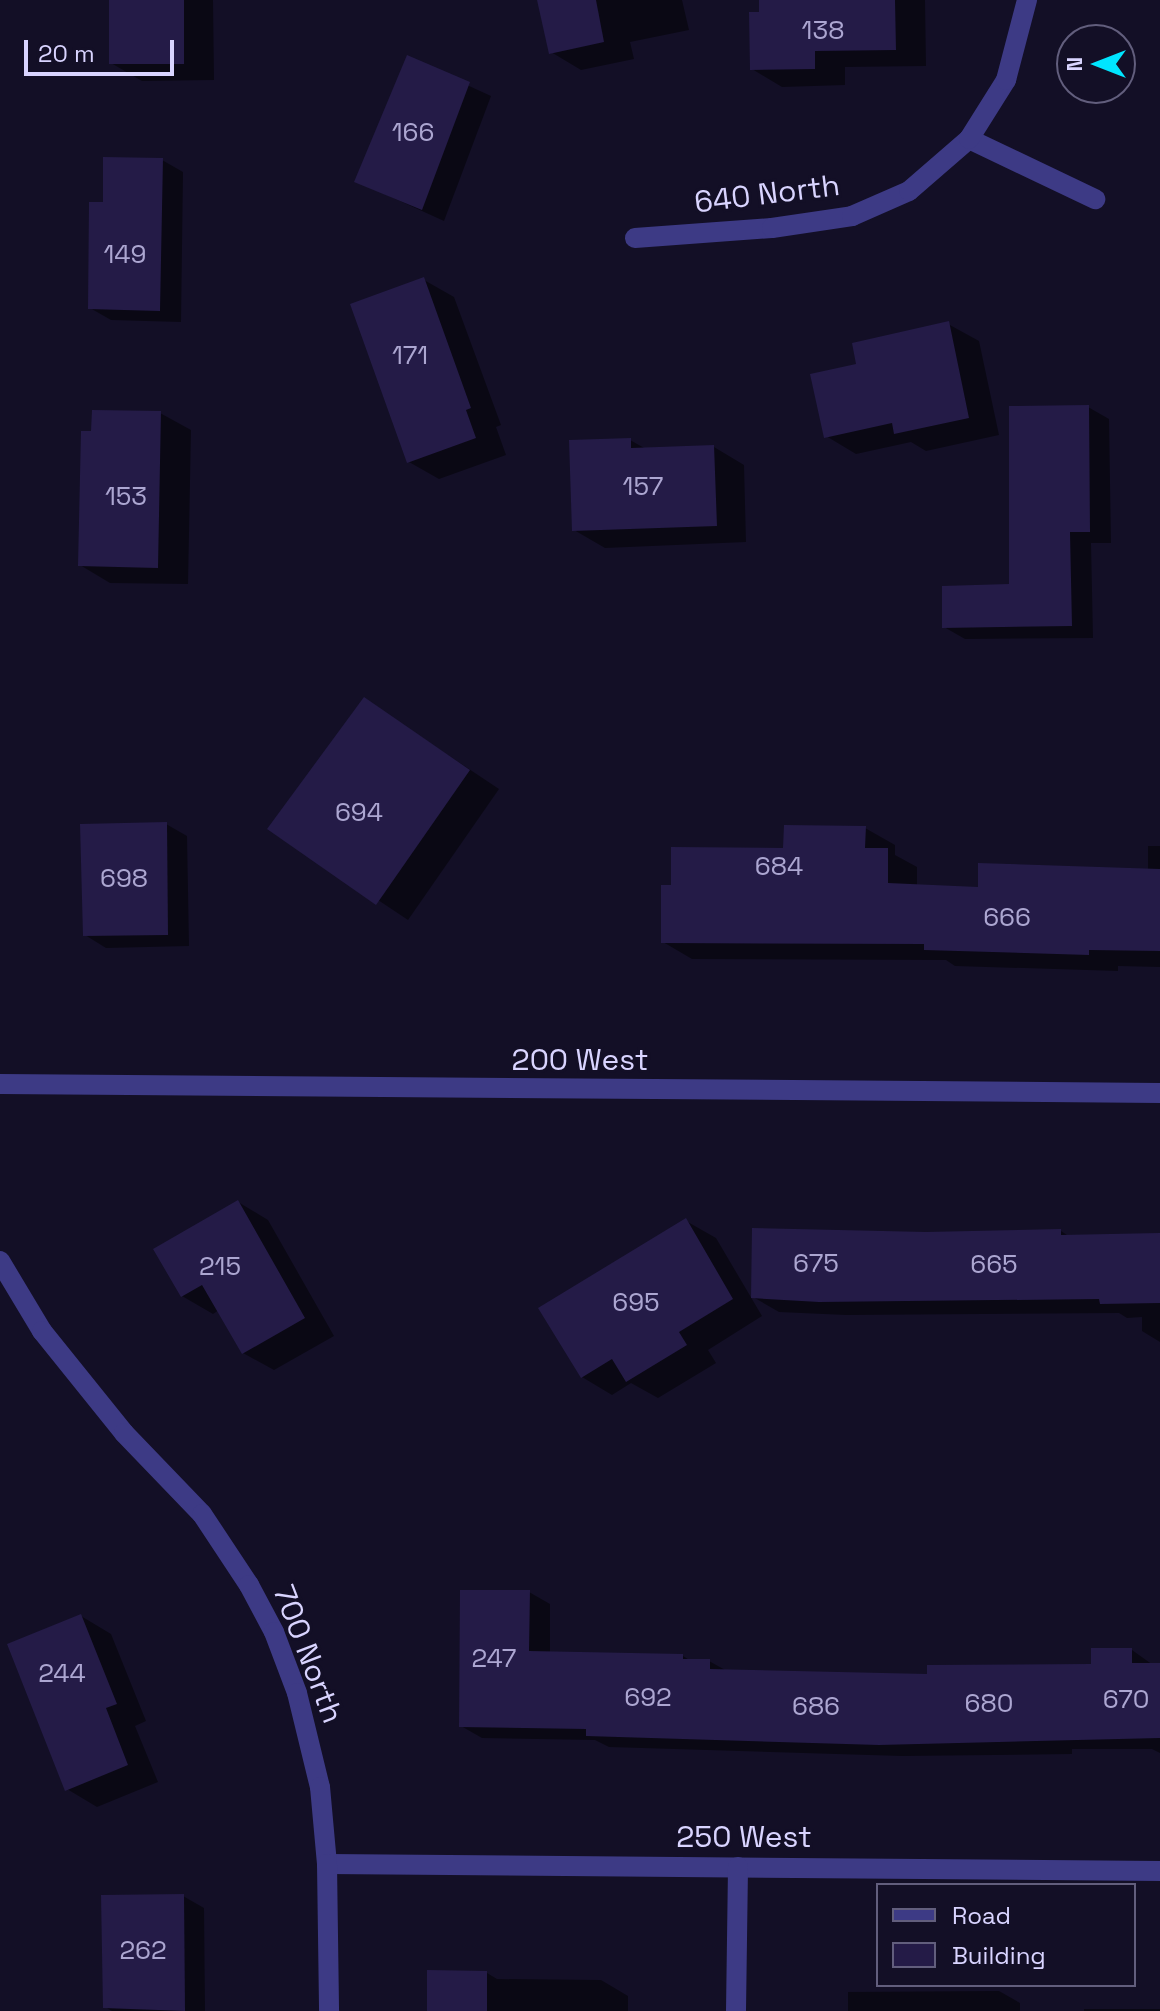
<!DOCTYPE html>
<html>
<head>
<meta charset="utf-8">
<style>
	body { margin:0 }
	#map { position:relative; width:1160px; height:2011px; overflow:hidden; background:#130f26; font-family:"Space Grotesk",sans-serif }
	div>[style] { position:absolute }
	.shadow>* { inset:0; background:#0007 }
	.building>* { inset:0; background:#241b47 }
	.service>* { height:20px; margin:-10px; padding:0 10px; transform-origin:10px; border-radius:10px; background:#3d3a85 }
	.minor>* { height:20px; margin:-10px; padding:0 10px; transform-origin:10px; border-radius:10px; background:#3d3a85 }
	.tertiary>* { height:20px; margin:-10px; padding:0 10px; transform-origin:10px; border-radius:10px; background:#3d3a85 }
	span { translate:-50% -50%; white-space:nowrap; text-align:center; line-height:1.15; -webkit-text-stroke:6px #130f26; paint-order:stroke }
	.number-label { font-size:26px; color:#aca6d1 }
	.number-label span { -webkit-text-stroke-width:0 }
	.street-label { font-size:30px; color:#d9d4ff }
	.legend { position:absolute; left:876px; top:1883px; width:260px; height:104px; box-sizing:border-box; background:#130f26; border:2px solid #625e7d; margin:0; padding:10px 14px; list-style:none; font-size:24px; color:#d9d4ff }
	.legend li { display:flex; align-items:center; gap:16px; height:40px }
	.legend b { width:40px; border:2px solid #625e7d }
	.north { position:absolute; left:1056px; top:24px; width:80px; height:80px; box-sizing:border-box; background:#130f26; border:2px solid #625e7d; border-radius:50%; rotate:270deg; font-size:22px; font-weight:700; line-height:32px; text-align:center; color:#d9d4ff }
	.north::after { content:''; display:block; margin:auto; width:28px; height:36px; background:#00e5ff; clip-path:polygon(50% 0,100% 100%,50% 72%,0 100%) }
	.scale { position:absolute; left:24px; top:40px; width:150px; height:36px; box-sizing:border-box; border:4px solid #d9d4ff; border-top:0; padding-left:10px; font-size:24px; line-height:28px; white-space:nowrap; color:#d9d4ff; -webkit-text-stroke:6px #130f26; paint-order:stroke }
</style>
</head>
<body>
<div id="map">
	<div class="shadow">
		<i style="clip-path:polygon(111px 0,213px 0,214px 80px,142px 81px,111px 63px)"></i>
		<i style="clip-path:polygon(539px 0,682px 0,689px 30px,630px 42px,634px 59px,581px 70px,551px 52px)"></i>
		<i style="clip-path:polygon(761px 0,925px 0,926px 66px,845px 67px,845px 85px,782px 87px,752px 69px)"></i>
		<i style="clip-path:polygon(408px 58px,491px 96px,444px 221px,356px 181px)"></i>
		<i style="clip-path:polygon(162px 160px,183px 172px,181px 322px,111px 320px,90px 308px,105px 204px)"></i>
		<i style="clip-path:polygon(424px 280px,454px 297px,501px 425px,496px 427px,506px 455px,439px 479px,409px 462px)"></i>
		<i style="clip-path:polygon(948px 324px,979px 341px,999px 435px,926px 451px,911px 442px,856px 454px,826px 436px,858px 366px)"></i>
		<i style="clip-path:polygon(1088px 407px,1109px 419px,1111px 543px,1091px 543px,1093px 638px,965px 639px,944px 627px,1011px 586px)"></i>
		<i style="clip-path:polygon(160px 413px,191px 430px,188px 584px,110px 583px,80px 565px,93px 433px)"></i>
		<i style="clip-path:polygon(630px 440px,646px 449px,714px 447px,744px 465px,746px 542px,605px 548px,574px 530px)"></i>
		<i style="clip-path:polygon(364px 699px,499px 789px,408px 920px,270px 828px)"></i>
		<i style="clip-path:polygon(166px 824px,187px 836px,189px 946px,106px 948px,85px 935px)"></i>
		<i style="clip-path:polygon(865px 828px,895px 845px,895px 855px,917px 867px,917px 886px,980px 889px,1148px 871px,1148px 846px,1160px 846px,1160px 967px,1118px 966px,1118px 971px,955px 966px,946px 960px,692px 959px,663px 942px,673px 887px)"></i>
		<i style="clip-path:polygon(238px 1202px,268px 1220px,334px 1336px,274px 1370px,243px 1353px,219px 1310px,213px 1314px,182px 1296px)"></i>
		<i style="clip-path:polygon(686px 1221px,716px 1238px,762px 1316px,708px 1350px,716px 1363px,658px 1398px,631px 1383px,612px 1395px,582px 1377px)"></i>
		<i style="clip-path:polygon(1061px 1231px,1070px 1237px,1160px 1235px,1160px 1342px,1142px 1331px,1142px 1317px,1127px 1318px,1119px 1313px,846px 1315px,779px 1312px,753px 1297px,926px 1234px)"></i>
		<i style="clip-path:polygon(529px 1592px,550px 1604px,550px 1653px,683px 1656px,691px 1661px,709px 1661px,727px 1671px,929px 1676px,1093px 1666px,1132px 1650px,1153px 1665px,1160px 1665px,1160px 1753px,1152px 1749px,1072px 1749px,1072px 1754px,902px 1756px,609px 1747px,595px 1740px,482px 1738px,461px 1726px)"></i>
		<i style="clip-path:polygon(81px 1616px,111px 1634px,146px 1721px,135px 1726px,158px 1782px,97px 1807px,67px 1789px)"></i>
		<i style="clip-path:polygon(183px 1896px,204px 1908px,205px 2011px,112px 2011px,105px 2007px)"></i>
		<i style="clip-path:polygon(487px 1973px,497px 1979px,601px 1980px,628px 1996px,628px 2011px,429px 2011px)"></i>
		<i style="clip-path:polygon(999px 1991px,1020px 2003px,1020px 2011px,848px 2011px,848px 1992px)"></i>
		<i style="clip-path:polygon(1084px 2009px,1160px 2009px,1160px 2011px,1084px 2011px)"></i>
	</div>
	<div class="building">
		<i style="clip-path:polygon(109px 0,184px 0,184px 64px,109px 64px)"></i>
		<i style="clip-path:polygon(537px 0,596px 0,604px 42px,549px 54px)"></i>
		<i style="clip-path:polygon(759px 0,895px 0,896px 50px,815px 51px,815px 69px,750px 70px,749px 12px,759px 12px)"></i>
		<i style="clip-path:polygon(407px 55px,470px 82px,422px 210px,354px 182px)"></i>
		<i style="clip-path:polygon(103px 157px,163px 158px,160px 311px,88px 309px,89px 202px,103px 202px)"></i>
		<i style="clip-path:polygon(424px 277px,471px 408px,466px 410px,476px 438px,407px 463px,350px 304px)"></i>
		<i style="clip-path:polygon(949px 321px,969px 418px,894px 434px,892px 423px,824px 438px,810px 374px,856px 364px,852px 343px)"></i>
		<i style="clip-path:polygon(1089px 405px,1090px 532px,1070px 532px,1072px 626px,942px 628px,942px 586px,1009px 584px,1009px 406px)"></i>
		<i style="clip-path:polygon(92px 410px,161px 411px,158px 568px,78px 566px,81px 431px,91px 431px)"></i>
		<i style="clip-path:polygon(631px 438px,631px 448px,714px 445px,717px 526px,572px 531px,569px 440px)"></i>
		<i style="clip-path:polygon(364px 697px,470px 770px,376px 905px,267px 829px)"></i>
		<i style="clip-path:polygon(167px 822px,168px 935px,83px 936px,80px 824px)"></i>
		<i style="clip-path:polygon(784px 825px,866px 826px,865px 848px,888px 848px,888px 883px,978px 887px,978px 863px,1160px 869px,1160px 951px,1089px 950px,1089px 955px,924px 950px,924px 944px,661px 943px,661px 885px,671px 885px,671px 847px,783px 848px)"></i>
		<i style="clip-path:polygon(238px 1200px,305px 1318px,242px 1354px,202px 1285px,181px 1297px,153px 1249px)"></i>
		<i style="clip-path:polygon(686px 1218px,733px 1299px,679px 1332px,687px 1345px,626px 1382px,612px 1359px,581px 1378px,538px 1308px)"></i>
		<i style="clip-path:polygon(752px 1228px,926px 1232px,1061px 1229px,1061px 1235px,1160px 1233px,1160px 1303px,1100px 1304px,1099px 1299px,819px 1302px,751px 1298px)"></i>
		<i style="clip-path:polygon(460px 1590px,530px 1590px,529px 1651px,683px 1654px,683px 1659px,710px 1659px,710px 1669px,927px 1674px,927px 1665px,1091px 1664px,1091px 1648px,1132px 1648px,1132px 1663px,1160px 1663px,1160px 1738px,879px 1745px,586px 1736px,586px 1729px,459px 1727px)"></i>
		<i style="clip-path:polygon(81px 1614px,117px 1704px,106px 1708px,128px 1765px,65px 1791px,7px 1644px)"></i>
		<i style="clip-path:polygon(184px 1894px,185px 2011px,103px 2008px,101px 1895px)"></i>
		<i style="clip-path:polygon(427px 1970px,487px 1971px,487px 2011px,427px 2011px)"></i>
	</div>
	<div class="service">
		<i style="left:969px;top:139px;width:140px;rotate:25.5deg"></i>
	</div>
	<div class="minor">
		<i style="left:635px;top:238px;width:137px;rotate:-4.2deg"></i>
		<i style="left:772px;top:228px;width:81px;rotate:-8.5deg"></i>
		<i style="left:852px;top:216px;width:62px;rotate:-23.7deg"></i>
		<i style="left:909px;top:191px;width:79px;rotate:-40.9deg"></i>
		<i style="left:969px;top:139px;width:70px;rotate:-57.9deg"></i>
		<i style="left:1006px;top:80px;width:83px;rotate:-75.3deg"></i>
		<i style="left:0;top:1084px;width:1160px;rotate:0.44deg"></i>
		<i style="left:327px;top:1864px;width:833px;rotate:0.48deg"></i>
		<i style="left:736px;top:2011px;width:144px;rotate:-89.2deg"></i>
	</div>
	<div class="tertiary">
		<i style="left:0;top:1261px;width:82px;rotate:59deg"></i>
		<i style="left:42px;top:1331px;width:131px;rotate:51.2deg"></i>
		<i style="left:124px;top:1433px;width:112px;rotate:46.1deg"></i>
		<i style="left:202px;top:1514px;width:85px;rotate:56.5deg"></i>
		<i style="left:249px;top:1585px;width:53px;rotate:62deg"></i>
		<i style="left:274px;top:1632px;width:65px;rotate:69.3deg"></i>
		<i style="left:297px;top:1693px;width:97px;rotate:76.3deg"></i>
		<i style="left:320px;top:1787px;width:77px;rotate:84.8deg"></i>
		<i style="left:327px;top:1864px;width:147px;rotate:89.2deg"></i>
	</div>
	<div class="number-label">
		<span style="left:823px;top:31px">138</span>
		<span style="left:413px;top:133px">166</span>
		<span style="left:125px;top:255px">149</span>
		<span style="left:410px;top:356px">171</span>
		<span style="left:643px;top:487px">157</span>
		<span style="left:126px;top:497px">153</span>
		<span style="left:359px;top:813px">694</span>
		<span style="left:779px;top:867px">684</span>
		<span style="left:124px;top:879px">698</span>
		<span style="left:1007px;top:918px">666</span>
		<span style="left:816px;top:1264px">675</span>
		<span style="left:994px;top:1265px">665</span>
		<span style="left:220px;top:1267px">215</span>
		<span style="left:636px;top:1303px">695</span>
		<span style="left:494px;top:1659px">247</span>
		<span style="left:62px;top:1674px">244</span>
		<span style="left:648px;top:1698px">692</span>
		<span style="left:1126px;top:1700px">670</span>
		<span style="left:989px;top:1704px">680</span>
		<span style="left:816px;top:1707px">686</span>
		<span style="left:143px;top:1951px">262</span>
	</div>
	<div class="street-label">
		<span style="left:767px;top:194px;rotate:-7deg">640 North</span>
		<span style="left:580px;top:1060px">200 West</span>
		<span style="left:308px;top:1654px;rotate:69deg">700 North</span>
		<span style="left:744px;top:1837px">250 West</span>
	</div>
	<ul class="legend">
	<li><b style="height:10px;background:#3d3a85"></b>Road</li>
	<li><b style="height:22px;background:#241b47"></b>Building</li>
	</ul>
	<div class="north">N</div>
	<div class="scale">20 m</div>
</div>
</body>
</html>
